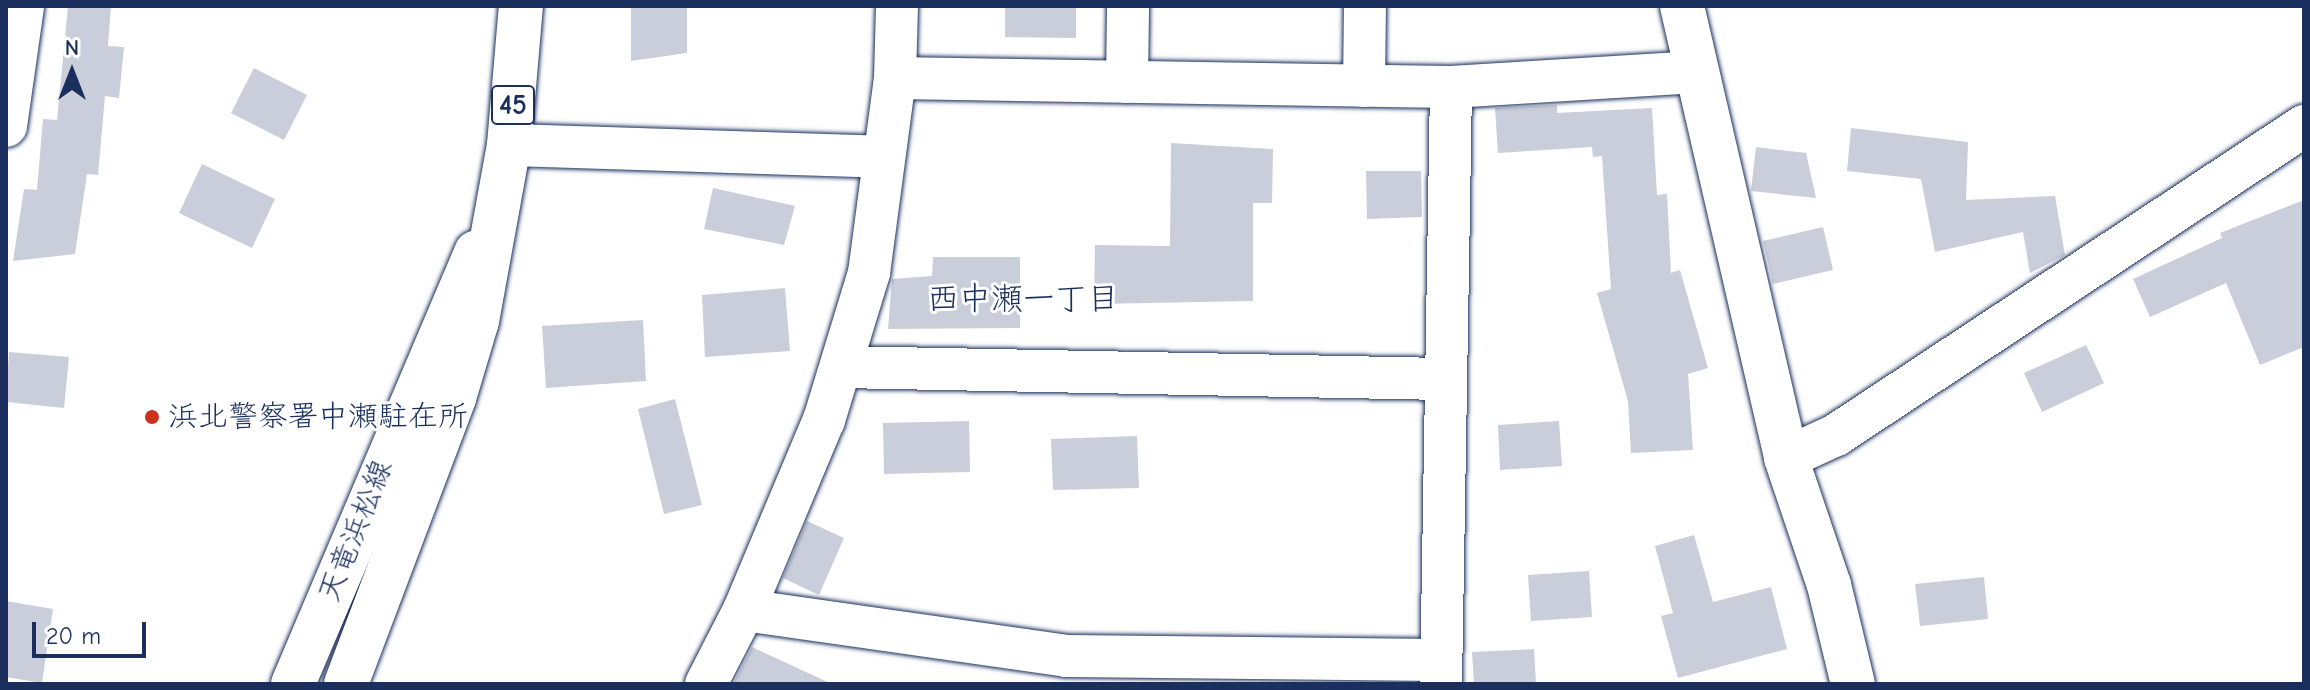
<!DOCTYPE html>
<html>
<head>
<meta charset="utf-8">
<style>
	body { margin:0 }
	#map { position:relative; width:2310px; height:690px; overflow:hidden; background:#fff; font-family:"Comic Neue","Klee One",sans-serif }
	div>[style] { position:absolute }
	.building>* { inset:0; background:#caceda }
	.roads { filter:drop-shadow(0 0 2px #1b2f5e) drop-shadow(0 0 2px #1b2f5e) }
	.street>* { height:42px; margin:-21px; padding:0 21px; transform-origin:21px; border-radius:21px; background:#fff }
	.secondary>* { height:44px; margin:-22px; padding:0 22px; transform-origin:22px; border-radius:22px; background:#fff }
	.primary>* { height:44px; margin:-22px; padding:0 22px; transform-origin:22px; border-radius:22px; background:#fff }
	.dots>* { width:22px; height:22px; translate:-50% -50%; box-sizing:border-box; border:4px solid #fff; border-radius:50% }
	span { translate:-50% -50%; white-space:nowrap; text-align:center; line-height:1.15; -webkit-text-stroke:6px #fff; paint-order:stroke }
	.shield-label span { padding:2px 6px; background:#fff; border:2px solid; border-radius:6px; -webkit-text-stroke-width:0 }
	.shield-label { font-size:28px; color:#1b2f5e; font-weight:700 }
	.poi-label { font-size:30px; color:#1b2f5e }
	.left { translate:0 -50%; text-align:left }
	.street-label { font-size:30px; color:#1b2f5e }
	.neighbourhood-label { font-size:32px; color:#1b2f5e }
	.frame { position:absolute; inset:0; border:8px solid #1b2f5e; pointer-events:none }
	.north { position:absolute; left:32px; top:32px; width:80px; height:80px; -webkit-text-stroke:6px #fff; paint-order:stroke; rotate:0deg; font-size:22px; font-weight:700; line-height:32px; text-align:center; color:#1b2f5e }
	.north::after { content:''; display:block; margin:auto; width:28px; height:36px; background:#1b2f5e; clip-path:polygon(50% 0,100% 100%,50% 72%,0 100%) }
	.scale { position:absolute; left:32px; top:622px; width:114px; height:36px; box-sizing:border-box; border:4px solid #1b2f5e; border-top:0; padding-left:10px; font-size:24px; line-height:28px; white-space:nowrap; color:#1b2f5e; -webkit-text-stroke:6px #fff; paint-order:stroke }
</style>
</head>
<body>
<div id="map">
	<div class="building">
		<i style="clip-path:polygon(68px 6px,111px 6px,108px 46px,124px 47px,119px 98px,105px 96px,98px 175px,87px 174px,75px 254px,13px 261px,24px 189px,37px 190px,43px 119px,57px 120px)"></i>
		<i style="clip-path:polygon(631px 6px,687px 6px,687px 53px,631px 61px)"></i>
		<i style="clip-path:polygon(1005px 6px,1076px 6px,1076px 38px,1005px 37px)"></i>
		<i style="clip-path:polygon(254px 68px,307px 95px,284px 140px,231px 113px)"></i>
		<i style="clip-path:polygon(1557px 105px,1557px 113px,1652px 108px,1657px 195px,1667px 194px,1671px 273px,1680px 270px,1708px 368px,1688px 374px,1693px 450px,1631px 453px,1628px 401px,1597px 293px,1611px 289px,1602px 156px,1593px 157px,1592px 147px,1498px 153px,1495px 108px)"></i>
		<i style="clip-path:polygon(1851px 128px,1968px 142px,1966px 200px,2055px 196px,2065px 255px,2030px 273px,2023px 232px,1935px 252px,1921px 179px,1847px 171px)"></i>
		<i style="clip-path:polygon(1171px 143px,1273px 149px,1272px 203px,1253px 203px,1253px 301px,1094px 304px,1095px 245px,1170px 246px)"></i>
		<i style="clip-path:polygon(1756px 147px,1806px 153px,1816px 198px,1751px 191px)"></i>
		<i style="clip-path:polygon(202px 164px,275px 199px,252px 248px,179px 213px)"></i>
		<i style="clip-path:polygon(1366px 171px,1421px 171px,1422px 217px,1367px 219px)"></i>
		<i style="clip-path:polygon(713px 188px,795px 206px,784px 245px,704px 229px)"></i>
		<i style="clip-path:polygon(2304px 200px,2304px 347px,2260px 365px,2226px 283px,2150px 317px,2133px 279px,2222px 238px,2220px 233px)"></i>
		<i style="clip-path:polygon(1823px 227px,1833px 270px,1773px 284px,1763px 241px)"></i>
		<i style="clip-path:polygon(933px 257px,1020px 257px,1020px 328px,888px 329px,892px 279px,932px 276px)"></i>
		<i style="clip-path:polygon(785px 288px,790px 351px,705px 357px,702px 295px)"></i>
		<i style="clip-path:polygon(643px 320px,646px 381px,546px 388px,542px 326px)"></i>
		<i style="clip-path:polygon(2086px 345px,2104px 383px,2042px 412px,2024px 373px)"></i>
		<i style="clip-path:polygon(9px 352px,69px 357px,64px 408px,6px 402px)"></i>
		<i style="clip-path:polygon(675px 399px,702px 505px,664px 514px,638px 409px)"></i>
		<i style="clip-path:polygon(969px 421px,970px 472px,884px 474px,883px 423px)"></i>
		<i style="clip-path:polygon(1559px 421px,1562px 466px,1500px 470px,1498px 425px)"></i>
		<i style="clip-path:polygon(1137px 436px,1139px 488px,1053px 490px,1051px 439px)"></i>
		<i style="clip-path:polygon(807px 521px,844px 538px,819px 595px,783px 578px)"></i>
		<i style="clip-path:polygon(1694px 535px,1713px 602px,1771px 587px,1787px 649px,1678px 678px,1661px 616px,1673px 613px,1655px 546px)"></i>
		<i style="clip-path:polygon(1589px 571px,1592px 617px,1531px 621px,1528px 575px)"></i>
		<i style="clip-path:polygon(1984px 577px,1988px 619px,1920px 626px,1915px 584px)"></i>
		<i style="clip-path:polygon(6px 601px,53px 609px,42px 683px,6px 677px)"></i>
		<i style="clip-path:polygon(752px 647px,832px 684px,733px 684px)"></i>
		<i style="clip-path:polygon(1534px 649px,1536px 684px,1474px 684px,1472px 652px)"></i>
	</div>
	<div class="roads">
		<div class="street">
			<i style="left:895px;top:78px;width:556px;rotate:0.93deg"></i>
			<i style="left:1451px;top:87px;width:246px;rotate:-3.5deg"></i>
			<i style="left:1127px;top:82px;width:76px;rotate:-89.2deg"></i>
			<i style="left:1364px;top:86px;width:80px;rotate:-89.3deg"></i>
			<i style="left:6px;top:126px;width:121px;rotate:-81.9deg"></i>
			<i style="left:509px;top:145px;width:375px;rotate:1.8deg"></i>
			<i style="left:841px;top:367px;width:604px;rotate:1.14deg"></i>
			<i style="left:1786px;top:458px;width:55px;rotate:-24.7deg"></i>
			<i style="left:1836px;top:435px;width:561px;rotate:-33.44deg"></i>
			<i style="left:744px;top:610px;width:325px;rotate:8.1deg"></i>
			<i style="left:1066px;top:656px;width:375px;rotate:0.6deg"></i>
			<i style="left:706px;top:684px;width:83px;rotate:-62.8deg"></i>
			<i style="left:744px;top:610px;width:206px;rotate:-67.2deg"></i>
			<i style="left:824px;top:420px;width:154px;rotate:-73deg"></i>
			<i style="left:869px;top:273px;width:197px;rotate:-82.4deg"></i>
			<i style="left:895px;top:78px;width:72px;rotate:-88.4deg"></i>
			<i style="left:1441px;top:684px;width:597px;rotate:-89.04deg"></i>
		</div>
		<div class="secondary">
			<i style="left:1682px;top:6px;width:464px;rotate:77deg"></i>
			<i style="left:1786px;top:458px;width:134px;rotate:71.3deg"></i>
			<i style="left:1829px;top:585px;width:102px;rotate:76.4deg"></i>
		</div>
		<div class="primary">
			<i style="left:293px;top:684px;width:469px;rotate:-67deg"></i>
			<i style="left:346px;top:684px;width:306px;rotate:-69.3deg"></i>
			<i style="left:454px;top:398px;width:80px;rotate:-73.4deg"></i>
			<i style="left:477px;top:321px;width:179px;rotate:-79.7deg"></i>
			<i style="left:509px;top:145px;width:140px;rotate:-85.1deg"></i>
		</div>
	</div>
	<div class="dots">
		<i style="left:152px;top:417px;background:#c8321e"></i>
	</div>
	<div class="shield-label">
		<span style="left:513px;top:105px">45</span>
	</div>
	<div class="poi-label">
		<span class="left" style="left:168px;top:417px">浜北警察署中瀬駐在所</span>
	</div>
	<div class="street-label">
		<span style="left:356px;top:531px;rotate:-68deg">天竜浜松線</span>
	</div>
	<div class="neighbourhood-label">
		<span style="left:1023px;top:299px">西中瀬一丁目</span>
	</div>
	<div class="frame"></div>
	<div class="north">N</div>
	<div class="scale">20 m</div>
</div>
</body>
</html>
